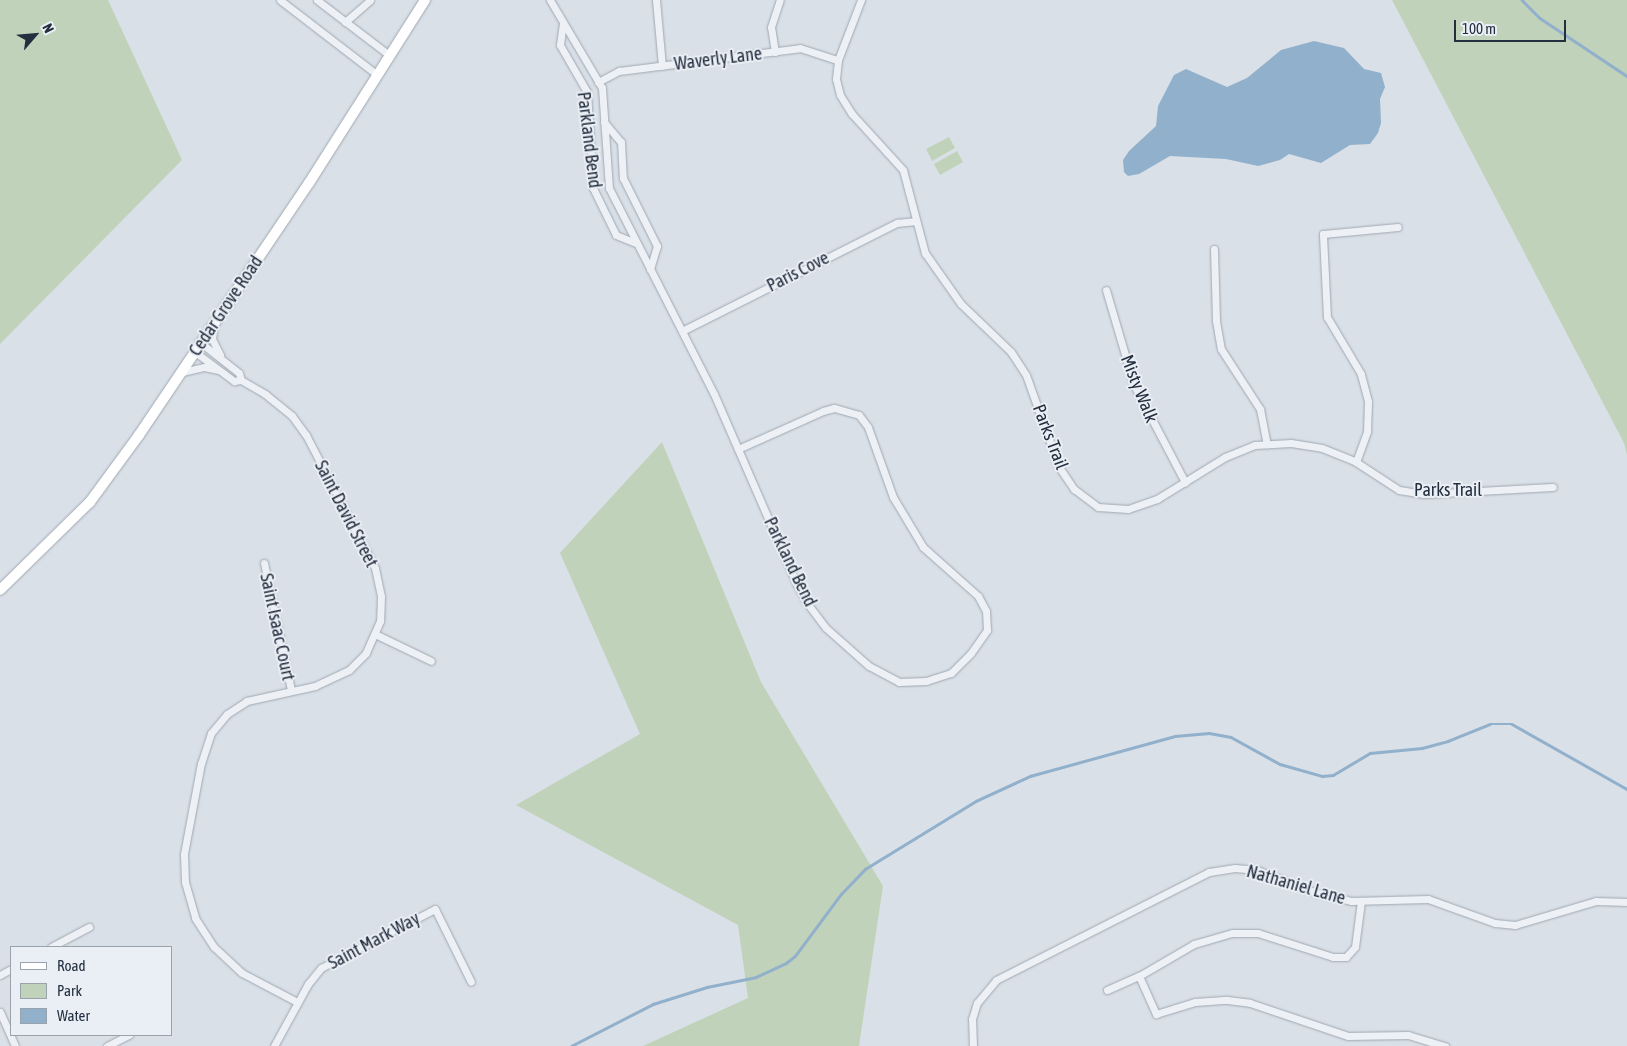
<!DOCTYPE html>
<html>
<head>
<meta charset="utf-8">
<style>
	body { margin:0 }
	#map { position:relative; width:1627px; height:1046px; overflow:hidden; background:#dae0e7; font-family:"Asap Condensed",sans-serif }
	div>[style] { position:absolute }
	.green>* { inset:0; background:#c1d2bb }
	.water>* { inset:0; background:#91b0cb }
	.stream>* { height:2.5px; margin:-1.25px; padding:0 1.25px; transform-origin:1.25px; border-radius:1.25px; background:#91b0cb }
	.roads { filter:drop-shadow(0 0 1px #9fa7b1) drop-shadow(0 0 1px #9fa7b1) }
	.minor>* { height:7px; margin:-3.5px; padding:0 3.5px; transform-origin:3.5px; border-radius:3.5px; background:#edf0f5 }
	.secondary>* { height:10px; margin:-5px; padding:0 5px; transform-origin:5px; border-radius:5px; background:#fff }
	span { translate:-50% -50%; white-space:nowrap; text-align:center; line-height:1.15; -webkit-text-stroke:4px #eaeff5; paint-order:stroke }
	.street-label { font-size:18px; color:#232e3e }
	.legend { position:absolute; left:10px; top:946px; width:162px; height:90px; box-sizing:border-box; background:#eaeff5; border:1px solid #9aa2ac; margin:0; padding:6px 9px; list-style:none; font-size:15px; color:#232e3e }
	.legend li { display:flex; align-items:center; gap:10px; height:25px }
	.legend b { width:25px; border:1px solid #9aa2ac }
	.north { position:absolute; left:10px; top:10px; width:50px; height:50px; -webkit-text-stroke:4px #eaeff5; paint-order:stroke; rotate:63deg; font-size:14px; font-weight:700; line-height:20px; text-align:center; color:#232e3e }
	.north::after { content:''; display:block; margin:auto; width:18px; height:22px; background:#232e3e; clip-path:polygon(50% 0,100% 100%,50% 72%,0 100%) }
	.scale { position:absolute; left:1454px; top:20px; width:112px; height:22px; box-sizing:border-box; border:2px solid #232e3e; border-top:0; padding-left:6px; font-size:15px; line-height:18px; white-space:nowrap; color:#232e3e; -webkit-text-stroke:4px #eaeff5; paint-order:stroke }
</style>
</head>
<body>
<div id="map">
	<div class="green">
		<i style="clip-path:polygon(0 0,108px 0,182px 160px,0 344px)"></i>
		<i style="clip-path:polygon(1392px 0,1627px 0,1627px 455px,1624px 443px)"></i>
		<i style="clip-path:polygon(949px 137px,955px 148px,932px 161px,926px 149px)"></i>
		<i style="clip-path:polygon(957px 151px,963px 162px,940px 175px,934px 164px)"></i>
		<i style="clip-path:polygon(662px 442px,761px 682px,883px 886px,859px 1046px,643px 1046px,748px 998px,738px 925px,516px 805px,640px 734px,560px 553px)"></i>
	</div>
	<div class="water">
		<i style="clip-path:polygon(1314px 41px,1344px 48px,1364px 69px,1381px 73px,1385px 87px,1380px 99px,1381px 123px,1378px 133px,1370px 144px,1350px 145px,1321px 163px,1289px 154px,1280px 160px,1258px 166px,1226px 159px,1170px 156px,1139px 174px,1128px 176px,1124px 172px,1123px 160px,1129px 151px,1156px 126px,1158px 106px,1174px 75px,1186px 69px,1227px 87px,1247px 78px,1281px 50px)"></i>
	</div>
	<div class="stream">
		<i style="left:1522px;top:0;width:25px;rotate:45deg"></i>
		<i style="left:1540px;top:18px;width:105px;rotate:33.7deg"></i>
		<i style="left:571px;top:1046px;width:92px;rotate:-27.1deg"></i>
		<i style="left:653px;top:1004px;width:57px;rotate:-17.5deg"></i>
		<i style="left:707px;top:987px;width:50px;rotate:-11.5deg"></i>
		<i style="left:756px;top:977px;width:33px;rotate:-25deg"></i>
		<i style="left:786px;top:963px;width:11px;rotate:-38deg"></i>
		<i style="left:795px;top:956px;width:77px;rotate:-53.4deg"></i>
		<i style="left:841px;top:894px;width:35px;rotate:-46deg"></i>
		<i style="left:865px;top:869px;width:130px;rotate:-31.5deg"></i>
		<i style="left:976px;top:801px;width:60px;rotate:-24.8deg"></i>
		<i style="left:1030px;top:776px;width:150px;rotate:-15.4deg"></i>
		<i style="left:1175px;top:736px;width:34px;rotate:-5deg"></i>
		<i style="left:1209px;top:733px;width:22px;rotate:10deg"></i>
		<i style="left:1231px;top:737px;width:56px;rotate:28.9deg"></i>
		<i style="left:1280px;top:764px;width:44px;rotate:15.9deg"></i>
		<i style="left:1322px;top:776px;width:11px;rotate:-5deg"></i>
		<i style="left:1333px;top:775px;width:43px;rotate:-30.7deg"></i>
		<i style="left:1370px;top:753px;width:52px;rotate:-5.5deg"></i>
		<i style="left:1422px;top:748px;width:27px;rotate:-15deg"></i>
		<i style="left:1448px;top:741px;width:45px;rotate:-22deg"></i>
		<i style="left:1490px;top:724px;width:22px"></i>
		<i style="left:1512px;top:724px;width:132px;rotate:29.5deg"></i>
	</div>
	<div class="roads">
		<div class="minor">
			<i style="left:280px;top:0;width:121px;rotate:37.6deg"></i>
			<i style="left:317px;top:0;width:89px;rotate:37.3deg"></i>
			<i style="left:550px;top:0;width:102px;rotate:59.4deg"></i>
			<i style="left:602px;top:88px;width:100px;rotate:86deg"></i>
			<i style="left:609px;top:188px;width:231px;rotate:63deg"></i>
			<i style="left:714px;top:394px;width:206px;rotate:66.5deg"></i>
			<i style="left:796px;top:583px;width:23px;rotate:61deg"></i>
			<i style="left:807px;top:603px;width:31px;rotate:53deg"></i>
			<i style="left:826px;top:628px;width:57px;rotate:41.5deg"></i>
			<i style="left:869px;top:666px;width:34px;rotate:28deg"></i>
			<i style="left:899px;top:682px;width:27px;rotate:-2deg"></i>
			<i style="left:926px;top:681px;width:26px;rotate:-18deg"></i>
			<i style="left:951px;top:673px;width:28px;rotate:-45deg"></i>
			<i style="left:971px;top:653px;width:28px;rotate:-55deg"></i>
			<i style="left:987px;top:630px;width:19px;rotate:-93deg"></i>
			<i style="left:986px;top:611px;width:17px;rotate:-118deg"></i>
			<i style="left:978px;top:596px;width:74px;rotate:-138.3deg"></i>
			<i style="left:923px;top:547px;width:58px;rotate:-121deg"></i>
			<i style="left:893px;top:497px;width:74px;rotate:-109.7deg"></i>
			<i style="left:868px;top:427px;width:15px;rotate:-127deg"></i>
			<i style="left:859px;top:415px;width:26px;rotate:-164deg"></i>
			<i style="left:834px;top:408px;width:11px;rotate:165deg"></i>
			<i style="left:823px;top:411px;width:93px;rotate:155.9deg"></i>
			<i style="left:656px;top:0;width:66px;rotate:84.8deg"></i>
			<i style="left:861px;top:0;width:64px;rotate:111deg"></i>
			<i style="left:838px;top:60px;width:19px;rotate:96deg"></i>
			<i style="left:836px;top:79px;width:16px;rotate:76deg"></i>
			<i style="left:840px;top:95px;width:22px;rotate:58deg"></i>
			<i style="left:852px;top:114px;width:76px;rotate:47.7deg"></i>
			<i style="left:903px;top:170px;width:86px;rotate:75.2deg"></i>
			<i style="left:925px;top:253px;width:62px;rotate:54.8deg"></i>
			<i style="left:961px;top:304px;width:69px;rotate:43.8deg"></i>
			<i style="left:1011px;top:352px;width:27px;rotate:57deg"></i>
			<i style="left:1026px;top:375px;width:98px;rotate:70.3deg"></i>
			<i style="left:1059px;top:467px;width:27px;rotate:56deg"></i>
			<i style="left:1074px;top:489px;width:30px;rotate:37deg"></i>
			<i style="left:1098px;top:507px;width:30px;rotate:4deg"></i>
			<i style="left:1128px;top:509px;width:31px;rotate:-19deg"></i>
			<i style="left:1157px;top:499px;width:80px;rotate:-31.7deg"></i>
			<i style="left:1225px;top:457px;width:32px;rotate:-22deg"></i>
			<i style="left:1255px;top:445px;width:36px;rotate:-3deg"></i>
			<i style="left:1291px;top:443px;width:31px;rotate:9deg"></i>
			<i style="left:1322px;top:448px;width:37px;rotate:22deg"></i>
			<i style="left:1356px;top:462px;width:51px;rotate:33.1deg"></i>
			<i style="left:1399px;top:490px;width:24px;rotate:9deg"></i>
			<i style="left:1423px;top:494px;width:130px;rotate:-3.1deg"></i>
			<i style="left:345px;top:22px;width:33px;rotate:-41deg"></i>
			<i style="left:563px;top:23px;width:22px;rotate:98deg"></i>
			<i style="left:560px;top:45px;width:54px;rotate:60.1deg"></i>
			<i style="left:587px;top:92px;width:96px;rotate:86.4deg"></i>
			<i style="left:593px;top:188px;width:52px;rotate:63.9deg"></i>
			<i style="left:616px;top:235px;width:22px;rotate:22deg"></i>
			<i style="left:775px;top:52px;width:25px;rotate:-99deg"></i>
			<i style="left:771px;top:27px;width:28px;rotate:-72deg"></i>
			<i style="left:598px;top:82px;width:24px;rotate:-28deg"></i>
			<i style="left:619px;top:71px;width:182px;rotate:-7.2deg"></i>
			<i style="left:800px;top:48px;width:40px;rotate:18deg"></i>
			<i style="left:604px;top:122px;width:26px;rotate:50deg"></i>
			<i style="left:621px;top:142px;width:36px;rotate:87deg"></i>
			<i style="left:623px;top:178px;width:76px;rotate:63.4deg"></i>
			<i style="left:657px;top:246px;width:24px;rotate:107deg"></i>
			<i style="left:1214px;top:249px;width:72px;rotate:88.4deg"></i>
			<i style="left:1216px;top:321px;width:28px;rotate:80deg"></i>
			<i style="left:1221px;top:349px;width:72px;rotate:57deg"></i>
			<i style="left:1260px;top:409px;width:36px;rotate:79deg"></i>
			<i style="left:1106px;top:290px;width:99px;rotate:73.6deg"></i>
			<i style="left:1134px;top:385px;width:110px;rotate:62.3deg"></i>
			<i style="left:214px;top:325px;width:14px;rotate:98deg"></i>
			<i style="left:212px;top:339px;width:18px;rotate:63deg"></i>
			<i style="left:682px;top:331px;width:241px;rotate:-26.7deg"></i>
			<i style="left:897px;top:223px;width:19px;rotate:-6deg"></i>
			<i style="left:201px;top:343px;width:48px;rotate:38.3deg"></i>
			<i style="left:239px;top:373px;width:7px;rotate:74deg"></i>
			<i style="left:195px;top:352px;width:49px;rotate:36.6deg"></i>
			<i style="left:234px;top:381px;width:7px;rotate:-8deg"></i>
			<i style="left:241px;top:380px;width:28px;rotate:30deg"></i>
			<i style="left:265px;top:394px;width:35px;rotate:39deg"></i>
			<i style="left:292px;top:416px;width:24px;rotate:54deg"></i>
			<i style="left:306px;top:435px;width:150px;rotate:62.6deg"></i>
			<i style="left:375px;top:568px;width:29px;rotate:78deg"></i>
			<i style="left:381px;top:596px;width:25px;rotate:92deg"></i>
			<i style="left:380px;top:621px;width:35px;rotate:114deg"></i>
			<i style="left:366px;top:653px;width:24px;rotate:135deg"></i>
			<i style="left:349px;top:670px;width:38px;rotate:155deg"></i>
			<i style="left:315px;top:686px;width:70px;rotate:167.6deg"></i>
			<i style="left:247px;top:701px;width:24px;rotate:147deg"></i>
			<i style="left:227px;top:714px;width:25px;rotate:130deg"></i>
			<i style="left:211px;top:733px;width:32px;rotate:108deg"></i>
			<i style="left:201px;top:763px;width:93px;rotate:100.6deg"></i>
			<i style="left:184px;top:854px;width:28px;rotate:88deg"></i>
			<i style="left:185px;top:882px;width:37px;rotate:74deg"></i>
			<i style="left:195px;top:918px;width:35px;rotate:57deg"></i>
			<i style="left:214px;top:947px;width:38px;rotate:43deg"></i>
			<i style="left:242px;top:973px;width:62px;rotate:27.8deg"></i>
			<i style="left:182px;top:372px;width:23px;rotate:-13deg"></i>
			<i style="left:204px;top:367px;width:14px;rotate:12deg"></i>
			<i style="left:1356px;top:462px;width:33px;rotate:-70deg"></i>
			<i style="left:1367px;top:431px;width:30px;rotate:-88deg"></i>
			<i style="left:1368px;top:401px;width:28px;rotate:-105deg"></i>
			<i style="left:1361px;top:374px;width:66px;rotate:-120.8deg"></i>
			<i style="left:1327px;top:317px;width:83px;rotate:-92.8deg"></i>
			<i style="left:1323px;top:234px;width:75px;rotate:-5.3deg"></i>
			<i style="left:264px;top:563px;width:130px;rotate:78deg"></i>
			<i style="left:375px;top:634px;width:62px;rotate:25.7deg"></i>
			<i style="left:1361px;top:901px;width:46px;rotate:97.4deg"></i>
			<i style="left:1355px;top:947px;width:13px;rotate:132deg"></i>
			<i style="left:1346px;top:957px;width:13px;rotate:180deg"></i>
			<i style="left:1333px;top:957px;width:79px;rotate:-162.3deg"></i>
			<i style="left:1258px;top:933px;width:26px;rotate:180deg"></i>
			<i style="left:1232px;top:933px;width:40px;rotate:164deg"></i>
			<i style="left:1194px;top:944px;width:64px;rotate:149.8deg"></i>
			<i style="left:1139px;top:976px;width:42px;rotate:65.9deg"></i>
			<i style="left:1156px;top:1014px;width:41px;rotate:-17.1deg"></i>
			<i style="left:1195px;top:1002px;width:32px;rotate:-4deg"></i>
			<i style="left:1227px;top:1000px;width:23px;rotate:7deg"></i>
			<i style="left:1250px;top:1003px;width:103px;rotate:18.6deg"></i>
			<i style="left:1348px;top:1036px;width:60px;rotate:-1deg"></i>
			<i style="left:1408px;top:1035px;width:39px;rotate:17deg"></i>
			<i style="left:51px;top:947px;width:43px;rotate:-27.8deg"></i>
			<i style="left:0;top:975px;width:13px;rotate:-29deg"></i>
			<i style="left:1107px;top:990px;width:35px;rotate:-24deg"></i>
			<i style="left:0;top:1012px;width:37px;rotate:66deg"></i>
			<i style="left:107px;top:1046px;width:25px;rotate:-27deg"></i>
			<i style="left:274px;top:1046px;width:71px;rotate:-61.3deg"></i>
			<i style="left:308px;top:984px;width:21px;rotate:-51deg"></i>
			<i style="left:321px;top:968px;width:128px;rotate:-27.4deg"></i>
			<i style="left:435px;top:909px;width:81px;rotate:63.7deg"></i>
			<i style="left:973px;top:1046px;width:27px;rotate:-92deg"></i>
			<i style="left:972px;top:1019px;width:17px;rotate:-73deg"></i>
			<i style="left:977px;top:1003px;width:30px;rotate:-50deg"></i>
			<i style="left:996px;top:980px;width:239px;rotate:-26.9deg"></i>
			<i style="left:1209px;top:872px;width:26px;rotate:-9deg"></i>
			<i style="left:1235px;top:868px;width:22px;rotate:5deg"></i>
			<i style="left:1257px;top:870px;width:64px;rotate:21deg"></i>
			<i style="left:1317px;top:893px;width:35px;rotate:13deg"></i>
			<i style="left:1351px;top:901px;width:77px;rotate:-1.5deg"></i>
			<i style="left:1428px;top:899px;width:71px;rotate:19.7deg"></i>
			<i style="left:1495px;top:923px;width:20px;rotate:6deg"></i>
			<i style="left:1515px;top:925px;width:84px;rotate:-16.5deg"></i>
			<i style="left:1596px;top:901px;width:31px;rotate:2deg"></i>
		</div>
		<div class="secondary">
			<i style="left:0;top:590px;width:126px;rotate:-44.4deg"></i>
			<i style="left:90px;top:502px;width:83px;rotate:-53.8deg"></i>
			<i style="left:139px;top:435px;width:304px;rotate:-56deg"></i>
			<i style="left:309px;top:183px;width:217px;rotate:-57.6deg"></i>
		</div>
	</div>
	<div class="street-label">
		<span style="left:718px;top:59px;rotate:-7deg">Waverly Lane</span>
		<span style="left:589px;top:140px;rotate:83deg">Parkland Bend</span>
		<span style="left:798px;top:272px;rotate:-27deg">Paris Cove</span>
		<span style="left:226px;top:306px;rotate:-56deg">Cedar Grove Road</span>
		<span style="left:1139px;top:389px;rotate:68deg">Misty Walk</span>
		<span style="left:1050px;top:437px;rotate:69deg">Parks Trail</span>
		<span style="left:1448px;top:490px">Parks Trail</span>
		<span style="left:346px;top:514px;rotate:63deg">Saint David Street</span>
		<span style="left:790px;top:562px;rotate:64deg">Parkland Bend</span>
		<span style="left:277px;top:627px;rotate:78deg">Saint Isaac Court</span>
		<span style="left:1296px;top:885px;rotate:16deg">Nathaniel Lane</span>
		<span style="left:374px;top:941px;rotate:-28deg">Saint Mark Way</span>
	</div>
	<ul class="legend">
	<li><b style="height:6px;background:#fff"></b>Road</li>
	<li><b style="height:14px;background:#c1d2bb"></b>Park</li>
	<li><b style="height:14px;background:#91b0cb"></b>Water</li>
	</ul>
	<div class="north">N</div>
	<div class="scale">100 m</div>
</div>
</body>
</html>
